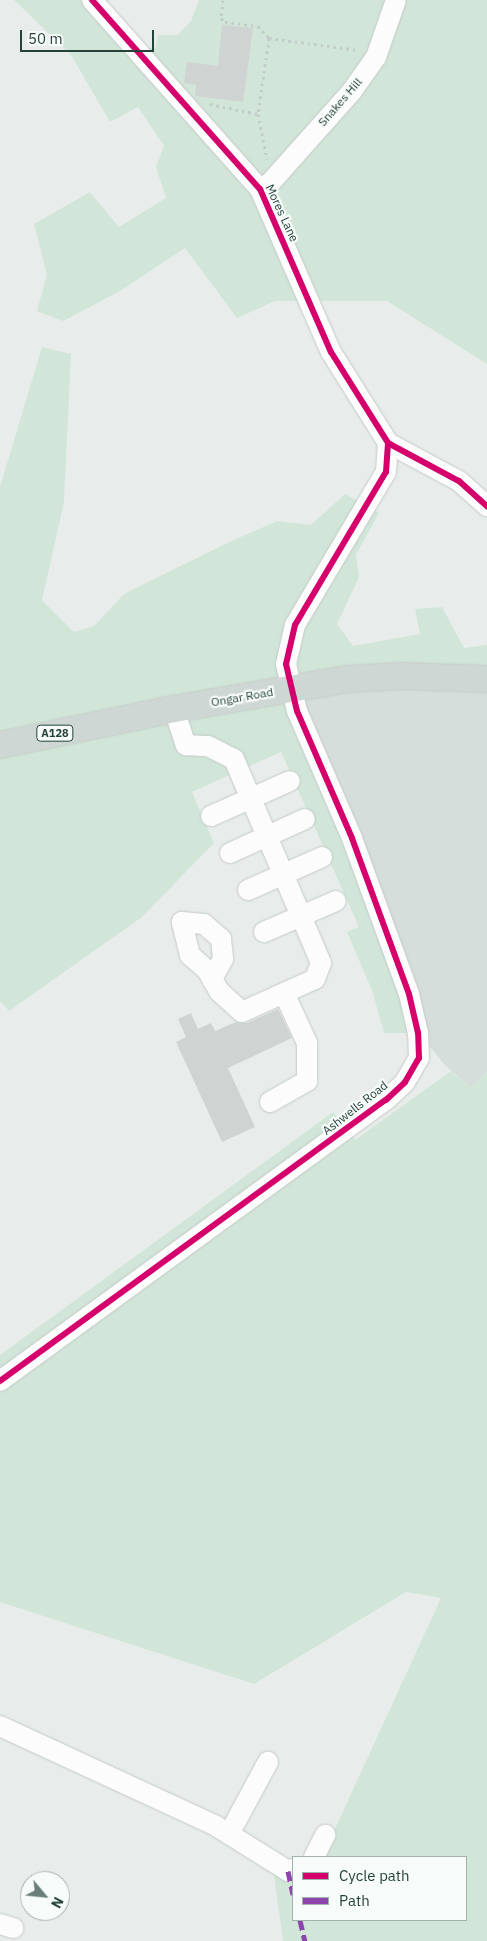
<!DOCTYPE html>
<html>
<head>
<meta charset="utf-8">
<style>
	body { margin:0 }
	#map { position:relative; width:487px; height:1941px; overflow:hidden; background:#e8edeb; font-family:"IBM Plex Sans",sans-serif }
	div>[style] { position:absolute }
	.built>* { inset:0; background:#d6dedb }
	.green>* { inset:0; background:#d1e6d8 }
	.building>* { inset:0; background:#cfd4d2 }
	.path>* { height:3px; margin-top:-1.5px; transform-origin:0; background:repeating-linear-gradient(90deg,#c3ccca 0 2.5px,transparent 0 6.5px) }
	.roads { filter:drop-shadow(0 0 1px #c5cac8) drop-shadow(0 0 1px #c5cac8) }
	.minor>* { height:20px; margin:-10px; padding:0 10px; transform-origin:10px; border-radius:10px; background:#fcfcfc }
	.major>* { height:26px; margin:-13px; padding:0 13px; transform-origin:13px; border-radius:13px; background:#cfd7d5 }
	.quiet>* { height:5px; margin-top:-2.5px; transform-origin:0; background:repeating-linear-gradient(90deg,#8e44ad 0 10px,transparent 0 15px) }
	.cycleway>* { height:6px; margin:-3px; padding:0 3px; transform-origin:3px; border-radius:3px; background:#d6006c }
	span { translate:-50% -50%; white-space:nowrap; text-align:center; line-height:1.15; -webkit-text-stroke:4.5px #f7fbf9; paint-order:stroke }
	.shield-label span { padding:1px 4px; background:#f7fbf9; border:1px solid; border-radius:4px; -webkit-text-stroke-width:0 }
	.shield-label { font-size:11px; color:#24423a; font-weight:700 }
	.street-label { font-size:12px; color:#24423a }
	.legend { position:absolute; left:292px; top:1856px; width:175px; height:65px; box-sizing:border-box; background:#f7fbf9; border:1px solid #a3b1ad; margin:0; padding:6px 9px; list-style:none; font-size:15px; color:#24423a }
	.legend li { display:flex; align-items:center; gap:10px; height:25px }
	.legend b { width:25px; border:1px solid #a3b1ad }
	.north { position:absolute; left:20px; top:1871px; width:50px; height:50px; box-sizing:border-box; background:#f7fbf9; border:1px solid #a3b1ad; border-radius:50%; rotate:118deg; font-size:14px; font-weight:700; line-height:20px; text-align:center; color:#24423a }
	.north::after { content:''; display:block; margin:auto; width:18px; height:22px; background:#697e78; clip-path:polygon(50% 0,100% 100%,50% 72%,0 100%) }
	.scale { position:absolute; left:20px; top:30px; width:134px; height:22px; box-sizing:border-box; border:2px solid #24423a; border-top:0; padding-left:6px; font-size:15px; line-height:18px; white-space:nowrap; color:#24423a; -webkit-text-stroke:4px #f7fbf9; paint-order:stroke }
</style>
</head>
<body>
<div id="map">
	<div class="built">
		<i style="clip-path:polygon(487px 679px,487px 1072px,471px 1088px,445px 1065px,418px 1033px,297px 711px,315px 684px)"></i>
	</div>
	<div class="green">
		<i style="clip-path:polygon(14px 0,109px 0,101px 11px,137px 50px,156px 47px,158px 35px,178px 35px,191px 21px,199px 0,487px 0,487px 364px,387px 301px,275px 301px,237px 318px,185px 248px,120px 291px,63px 321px,37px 311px,47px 275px,34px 224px,90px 192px,119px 227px,166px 198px,156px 167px,164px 146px,138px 107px,110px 122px,71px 55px)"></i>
		<i style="clip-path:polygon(42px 347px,71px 354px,64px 502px,42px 600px,74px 632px,94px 626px,124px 594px,225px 544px,277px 521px,311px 525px,345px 494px,379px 513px,356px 555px,359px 577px,337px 624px,353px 646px,420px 634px,415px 609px,442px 607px,464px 648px,487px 645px,487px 679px,315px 684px,297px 711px,418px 1033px,384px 1033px,373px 993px,347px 932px,359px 927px,281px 752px,192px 792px,214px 843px,142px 917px,9px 1011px,0 1001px,0 487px)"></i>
		<i style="clip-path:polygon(451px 1071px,471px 1088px,487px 1072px,487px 1941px,283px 1941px,273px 1869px,293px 1871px,293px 1920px,466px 1920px,466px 1857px,322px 1857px,441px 1598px,406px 1592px,254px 1684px,0 1602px,0 1355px,333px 1112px,355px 1140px)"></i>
	</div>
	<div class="building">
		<i style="clip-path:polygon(222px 25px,253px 28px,243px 102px,195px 96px,196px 85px,184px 83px,187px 62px,218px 66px)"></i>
		<i style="clip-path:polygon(278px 1009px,292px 1038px,228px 1068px,255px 1127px,222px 1142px,176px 1042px,186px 1037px,178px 1019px,191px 1013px,198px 1029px,211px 1023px,215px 1031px,236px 1022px,247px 1023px)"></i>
	</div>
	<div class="path">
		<i style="left:223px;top:0;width:18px;rotate:96deg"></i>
		<i style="left:221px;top:18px;width:6px;rotate:45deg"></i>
		<i style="left:225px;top:22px;width:33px;rotate:7deg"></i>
		<i style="left:258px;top:26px;width:16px;rotate:47deg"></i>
		<i style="left:269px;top:38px;width:77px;rotate:98.2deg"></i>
		<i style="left:269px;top:38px;width:90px;rotate:7.7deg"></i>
		<i style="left:210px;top:104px;width:49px;rotate:11.8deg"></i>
		<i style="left:258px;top:114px;width:46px;rotate:78.7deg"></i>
	</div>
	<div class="roads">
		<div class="minor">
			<i style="left:92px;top:0;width:253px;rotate:48.4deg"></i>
			<i style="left:260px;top:189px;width:178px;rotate:66.5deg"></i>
			<i style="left:331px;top:352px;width:107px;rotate:57.9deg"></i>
			<i style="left:388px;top:443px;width:81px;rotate:28.2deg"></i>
			<i style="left:459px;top:481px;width:38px;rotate:42deg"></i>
			<i style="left:260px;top:189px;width:13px;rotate:-32deg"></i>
			<i style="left:271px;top:182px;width:122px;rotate:-48.3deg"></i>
			<i style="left:352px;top:91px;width:42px;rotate:-54.8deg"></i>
			<i style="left:376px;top:57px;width:60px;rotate:-70.7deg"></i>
			<i style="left:174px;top:709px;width:38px;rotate:72deg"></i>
			<i style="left:186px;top:745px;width:22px;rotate:3deg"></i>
			<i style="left:208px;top:746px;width:29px;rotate:27deg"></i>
			<i style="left:234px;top:759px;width:222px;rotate:66.9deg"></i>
			<i style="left:321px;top:963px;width:17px;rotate:111deg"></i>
			<i style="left:315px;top:979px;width:80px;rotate:155.7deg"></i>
			<i style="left:242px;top:1012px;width:31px;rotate:-138deg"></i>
			<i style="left:219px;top:991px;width:14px;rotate:-120deg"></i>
			<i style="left:212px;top:979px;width:10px;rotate:-119deg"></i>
			<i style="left:207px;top:970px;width:23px;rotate:-139deg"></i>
			<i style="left:190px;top:955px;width:34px;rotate:-104deg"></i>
			<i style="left:182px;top:922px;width:22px;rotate:5deg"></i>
			<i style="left:204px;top:924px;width:23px;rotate:41deg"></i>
			<i style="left:221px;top:939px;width:20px;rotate:84deg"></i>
			<i style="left:223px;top:959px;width:23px;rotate:119deg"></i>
			<i style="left:211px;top:816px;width:86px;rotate:-23.9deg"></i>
			<i style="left:230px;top:853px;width:82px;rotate:-24.4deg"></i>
			<i style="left:248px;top:890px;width:81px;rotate:-24deg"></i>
			<i style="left:264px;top:932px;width:78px;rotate:-23.3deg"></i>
			<i style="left:270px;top:1102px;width:43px;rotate:-29.6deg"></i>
			<i style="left:307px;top:1081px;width:38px;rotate:-90deg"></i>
			<i style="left:307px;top:1043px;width:55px;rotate:-114.7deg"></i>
			<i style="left:0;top:1381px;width:477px;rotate:-36.1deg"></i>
			<i style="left:386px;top:1100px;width:26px;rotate:-43deg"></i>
			<i style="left:405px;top:1082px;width:28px;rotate:-60deg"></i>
			<i style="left:419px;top:1058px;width:25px;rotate:-92deg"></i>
			<i style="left:418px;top:1033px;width:40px;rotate:-103deg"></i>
			<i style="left:409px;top:994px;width:166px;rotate:-110.1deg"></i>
			<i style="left:352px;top:838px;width:138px;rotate:-113.4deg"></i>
			<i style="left:297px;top:711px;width:48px;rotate:-103.2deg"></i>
			<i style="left:286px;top:664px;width:40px;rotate:-77deg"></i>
			<i style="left:295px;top:625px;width:178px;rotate:-59.3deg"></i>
			<i style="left:386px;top:472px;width:29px;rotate:-86deg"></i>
			<i style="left:0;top:1726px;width:238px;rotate:24.8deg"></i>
			<i style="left:216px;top:1826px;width:85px;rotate:32deg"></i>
			<i style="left:288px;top:1871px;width:5px;rotate:-22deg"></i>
			<i style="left:229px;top:1834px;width:82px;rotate:-61.6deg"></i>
			<i style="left:314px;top:1857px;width:25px;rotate:-63deg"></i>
			<i style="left:0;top:1924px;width:14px;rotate:17deg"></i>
		</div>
		<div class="major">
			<i style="left:0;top:745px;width:178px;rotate:-11.7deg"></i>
			<i style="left:174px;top:709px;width:177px;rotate:-9.8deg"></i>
			<i style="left:348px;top:679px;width:54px;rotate:-3.2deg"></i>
			<i style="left:402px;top:676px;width:85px;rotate:2deg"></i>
		</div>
	</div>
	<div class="quiet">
		<i style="left:288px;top:1871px;width:24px;rotate:78deg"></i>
		<i style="left:300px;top:1920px;width:22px;rotate:77deg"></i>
	</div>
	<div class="cycleway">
		<i style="left:92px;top:0;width:253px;rotate:48.4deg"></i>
		<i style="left:260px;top:189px;width:178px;rotate:66.5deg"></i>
		<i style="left:331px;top:352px;width:107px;rotate:57.9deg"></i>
		<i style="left:388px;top:443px;width:81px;rotate:28.2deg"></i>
		<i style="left:459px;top:481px;width:38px;rotate:42deg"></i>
		<i style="left:0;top:1381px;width:477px;rotate:-36.1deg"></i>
		<i style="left:386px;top:1100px;width:26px;rotate:-43deg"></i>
		<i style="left:405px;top:1082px;width:28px;rotate:-60deg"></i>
		<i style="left:419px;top:1058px;width:25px;rotate:-92deg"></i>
		<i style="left:418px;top:1033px;width:40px;rotate:-103deg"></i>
		<i style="left:409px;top:994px;width:166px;rotate:-110.1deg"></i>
		<i style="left:352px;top:838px;width:138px;rotate:-113.4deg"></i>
		<i style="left:297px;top:711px;width:48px;rotate:-103.2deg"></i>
		<i style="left:286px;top:664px;width:40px;rotate:-77deg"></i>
		<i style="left:295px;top:625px;width:178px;rotate:-59.3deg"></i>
		<i style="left:386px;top:472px;width:29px;rotate:-86deg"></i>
	</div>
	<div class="shield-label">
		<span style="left:55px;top:733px">A128</span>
	</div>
	<div class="street-label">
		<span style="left:340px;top:102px;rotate:-49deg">Snakes Hill</span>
		<span style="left:282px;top:213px;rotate:65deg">Mores Lane</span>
		<span style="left:242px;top:697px;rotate:-10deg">Ongar Road</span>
		<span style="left:355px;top:1108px;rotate:-38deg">Ashwells Road</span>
	</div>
	<ul class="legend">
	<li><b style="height:6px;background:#d6006c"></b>Cycle path</li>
	<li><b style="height:6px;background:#8e44ad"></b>Path</li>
	</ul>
	<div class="north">N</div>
	<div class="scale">50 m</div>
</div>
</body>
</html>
